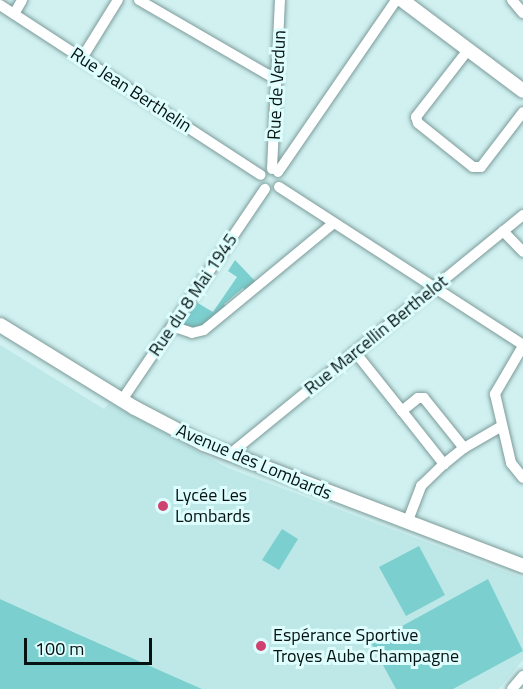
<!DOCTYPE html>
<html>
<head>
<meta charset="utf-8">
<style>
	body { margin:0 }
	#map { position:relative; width:523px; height:689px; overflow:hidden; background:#d1f1f1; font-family:"Titillium Web",sans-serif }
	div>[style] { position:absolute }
	.built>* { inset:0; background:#bee8e8 }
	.green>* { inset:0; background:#7ccfcf }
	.roads { filter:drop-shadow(0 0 2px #7c9b9a) drop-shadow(0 0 2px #7c9b9a) }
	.street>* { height:10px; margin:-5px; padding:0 5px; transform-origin:5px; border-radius:5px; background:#fff }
	.secondary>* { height:14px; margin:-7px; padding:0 7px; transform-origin:7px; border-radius:7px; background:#fff }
	.dots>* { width:16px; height:16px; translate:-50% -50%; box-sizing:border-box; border:3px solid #defefe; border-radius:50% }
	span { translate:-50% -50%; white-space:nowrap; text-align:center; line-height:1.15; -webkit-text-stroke:6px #defefe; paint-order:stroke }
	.street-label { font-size:18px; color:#071313 }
	.poi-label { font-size:18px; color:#071313 }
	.left { translate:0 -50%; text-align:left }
	.scale { position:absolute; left:24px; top:638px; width:128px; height:27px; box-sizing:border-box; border:3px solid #071313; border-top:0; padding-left:8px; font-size:18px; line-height:21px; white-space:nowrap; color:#071313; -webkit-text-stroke:4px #defefe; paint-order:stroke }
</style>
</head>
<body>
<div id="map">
	<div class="built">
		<i style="clip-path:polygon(0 345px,104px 409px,109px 403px,228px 468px,523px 578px,523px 660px,499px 689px,202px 689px,0 599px)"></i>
	</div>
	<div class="green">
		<i style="clip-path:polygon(235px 260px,257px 283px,247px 292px,243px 288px,224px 304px,227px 309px,212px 321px,192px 330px,181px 324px,196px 302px,213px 312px,237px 277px,228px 271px)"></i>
		<i style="clip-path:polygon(282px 529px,298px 539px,279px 570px,262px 560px)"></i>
		<i style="clip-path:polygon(419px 546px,445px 595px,406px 616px,379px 567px)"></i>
		<i style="clip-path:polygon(488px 579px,523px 651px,453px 689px,396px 689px,371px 643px)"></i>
		<i style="clip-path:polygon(0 599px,71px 631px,202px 689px,0 689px)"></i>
	</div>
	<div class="roads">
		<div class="street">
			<i style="left:139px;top:0;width:160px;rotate:30.1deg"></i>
			<i style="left:512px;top:0;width:17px;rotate:50deg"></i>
			<i style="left:0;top:5px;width:311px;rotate:33.1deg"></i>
			<i style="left:14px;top:14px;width:16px;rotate:-60deg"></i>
			<i style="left:468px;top:50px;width:85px;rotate:127.8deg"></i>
			<i style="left:416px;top:117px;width:6px;rotate:72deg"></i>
			<i style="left:418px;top:123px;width:70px;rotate:38.7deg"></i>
			<i style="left:473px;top:167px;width:8px"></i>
			<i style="left:481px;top:167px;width:69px;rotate:-52.6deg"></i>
			<i style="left:82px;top:58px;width:68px;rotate:-58.2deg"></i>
			<i style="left:272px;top:169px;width:169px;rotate:-87.3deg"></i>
			<i style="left:278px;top:172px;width:209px;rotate:-55.5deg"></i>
			<i style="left:279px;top:187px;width:291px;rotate:32.9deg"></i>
			<i style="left:503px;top:231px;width:29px;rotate:46deg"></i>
			<i style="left:172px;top:326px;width:21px;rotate:19deg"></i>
			<i style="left:192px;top:333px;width:12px;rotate:-14deg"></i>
			<i style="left:204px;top:330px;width:168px;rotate:-39.5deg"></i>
			<i style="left:523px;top:346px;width:56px;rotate:120.3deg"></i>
			<i style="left:495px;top:394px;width:71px;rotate:76.9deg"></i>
			<i style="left:511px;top:463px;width:19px;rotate:51deg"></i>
			<i style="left:355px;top:352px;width:75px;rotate:51.5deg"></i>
			<i style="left:402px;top:411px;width:68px;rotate:51.6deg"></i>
			<i style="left:444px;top:464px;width:26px;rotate:-39deg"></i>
			<i style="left:464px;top:448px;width:64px;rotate:-128.7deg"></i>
			<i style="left:424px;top:398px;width:6px;rotate:180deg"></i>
			<i style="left:418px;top:398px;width:21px;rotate:141deg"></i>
			<i style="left:122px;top:400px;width:255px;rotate:-55.9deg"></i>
			<i style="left:464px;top:448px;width:44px;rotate:-30.1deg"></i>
			<i style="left:230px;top:454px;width:378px;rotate:-39.2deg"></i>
			<i style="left:407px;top:523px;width:40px;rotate:-69deg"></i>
			<i style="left:421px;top:486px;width:32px;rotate:-44deg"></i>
			<i style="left:512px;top:689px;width:17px;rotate:-50deg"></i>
		</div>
		<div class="secondary">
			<i style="left:402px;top:0;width:151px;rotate:36.9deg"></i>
			<i style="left:0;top:325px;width:158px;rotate:31.6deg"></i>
			<i style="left:135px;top:408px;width:78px;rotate:27.6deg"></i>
			<i style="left:204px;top:444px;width:342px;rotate:20.9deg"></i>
		</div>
	</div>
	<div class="dots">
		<i style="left:163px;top:506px;background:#cf426f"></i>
		<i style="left:261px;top:646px;background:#cf426f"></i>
	</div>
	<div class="street-label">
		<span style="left:277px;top:85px;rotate:-87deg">Rue de Verdun</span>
		<span style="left:131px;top:90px;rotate:33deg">Rue Jean Berthelin</span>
		<span style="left:193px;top:295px;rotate:-56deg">Rue du 8 Mai 1945</span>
		<span style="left:376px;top:335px;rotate:-39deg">Rue Marcellin Berthelot</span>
		<span style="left:254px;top:462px;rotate:23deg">Avenue des Lombards</span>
	</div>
	<div class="poi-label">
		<span class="left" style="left:175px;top:506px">Lycée Les<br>Lombards</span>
		<span class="left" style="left:273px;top:646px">Espérance Sportive<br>Troyes Aube Champagne</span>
	</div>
	<div class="scale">100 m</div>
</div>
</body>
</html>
